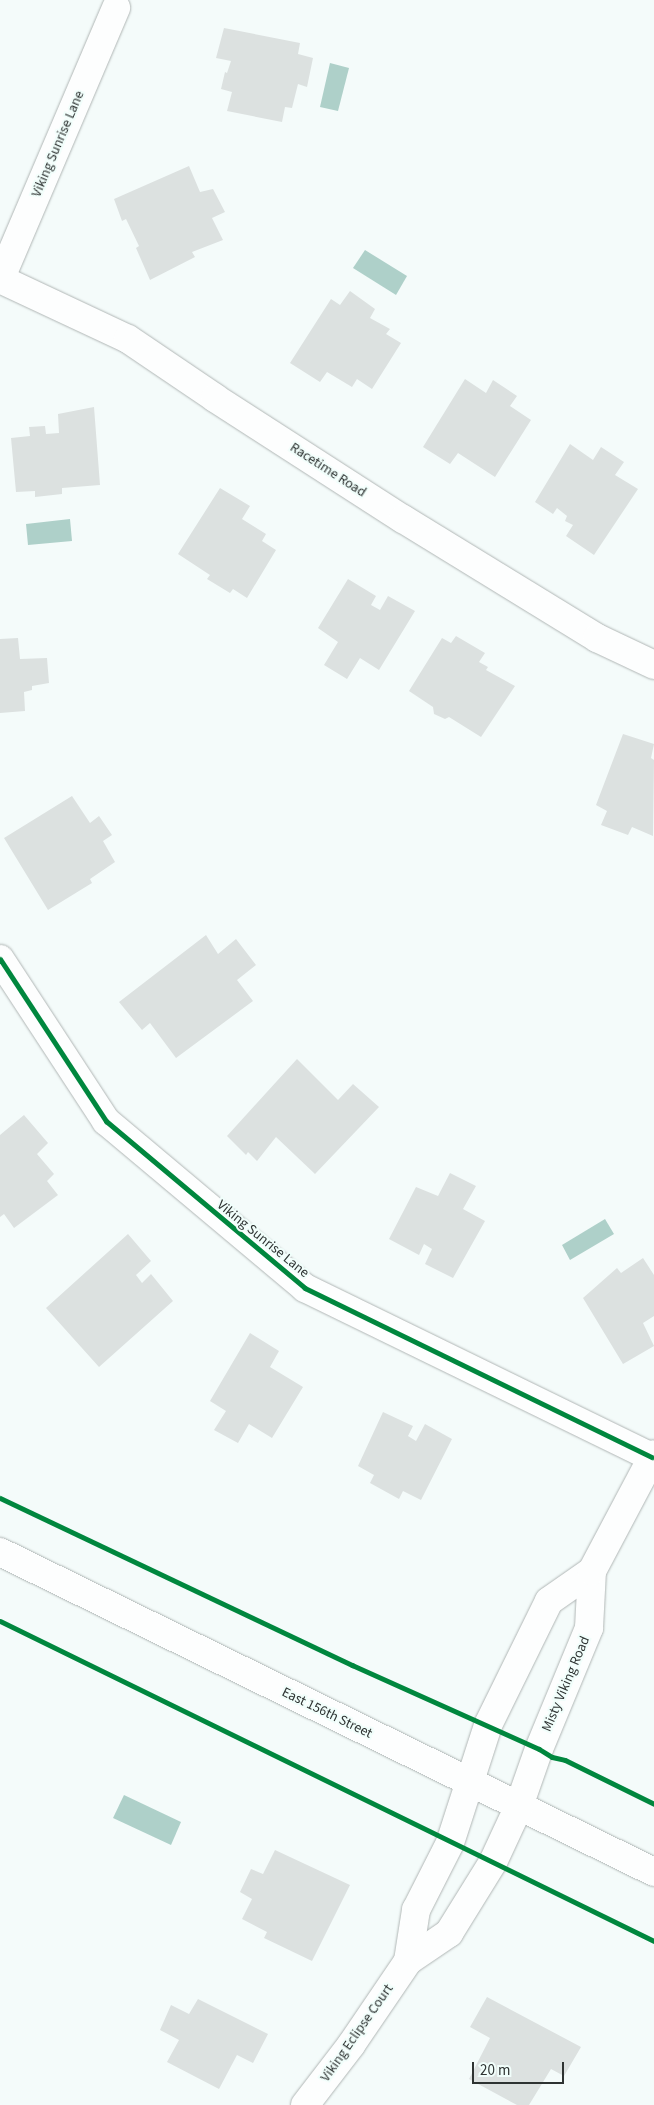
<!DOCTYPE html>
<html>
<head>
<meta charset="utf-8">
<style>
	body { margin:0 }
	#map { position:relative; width:654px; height:2105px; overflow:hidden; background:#f4fbfa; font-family:"Source Sans 3",sans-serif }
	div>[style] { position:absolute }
	.water>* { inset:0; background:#aed0c9 }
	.building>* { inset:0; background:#dce1e0 }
	.roads { filter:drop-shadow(0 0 1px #b0b6b5) drop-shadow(0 0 1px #b0b6b5) }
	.minor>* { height:28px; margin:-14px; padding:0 14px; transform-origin:14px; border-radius:14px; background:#fdfefe }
	.cycleway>* { height:5px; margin:-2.5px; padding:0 2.5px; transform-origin:2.5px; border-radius:2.5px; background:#00873e }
	span { translate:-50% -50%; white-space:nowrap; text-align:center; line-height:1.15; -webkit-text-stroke:4px #f1fefb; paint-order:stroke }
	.street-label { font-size:14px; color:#2e3332 }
	.scale { position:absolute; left:472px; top:2062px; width:92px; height:22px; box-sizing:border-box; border:2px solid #2e3332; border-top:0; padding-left:6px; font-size:15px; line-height:18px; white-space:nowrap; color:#2e3332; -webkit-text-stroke:4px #f1fefb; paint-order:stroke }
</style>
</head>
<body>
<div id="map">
	<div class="water">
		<i style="clip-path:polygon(330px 63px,349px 68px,338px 111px,320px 107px)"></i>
		<i style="clip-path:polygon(365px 250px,407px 276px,396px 295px,353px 268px)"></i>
		<i style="clip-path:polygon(70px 519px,72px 541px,28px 545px,26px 524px)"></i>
		<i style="clip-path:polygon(605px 1219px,614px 1234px,570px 1260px,562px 1245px)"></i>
		<i style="clip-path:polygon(124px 1795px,181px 1822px,171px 1845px,113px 1818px)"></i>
	</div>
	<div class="building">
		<i style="clip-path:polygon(224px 28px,300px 43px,298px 54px,313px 58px,307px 87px,298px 84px,292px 108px,285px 107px,282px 122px,227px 111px,232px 92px,221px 89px,225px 72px,227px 73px,231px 61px,216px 58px)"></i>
		<i style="clip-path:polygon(189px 166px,200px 192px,213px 189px,225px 212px,212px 218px,223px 240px,192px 252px,195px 257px,150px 280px,136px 248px,139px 246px,126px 219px,122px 221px,114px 199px)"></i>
		<i style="clip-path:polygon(350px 291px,375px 309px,370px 318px,390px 329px,386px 334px,401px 343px,372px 389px,357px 379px,352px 387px,327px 372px,320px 382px,290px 363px,331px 299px,340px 305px)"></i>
		<i style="clip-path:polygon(465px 379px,486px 393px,493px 380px,517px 396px,510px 406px,531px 420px,495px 477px,458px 453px,450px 464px,423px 447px)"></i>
		<i style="clip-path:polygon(94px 407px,100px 485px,62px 488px,62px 494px,35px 497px,35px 491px,16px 492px,11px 438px,30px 436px,29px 427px,45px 426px,46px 434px,59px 433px,58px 414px)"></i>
		<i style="clip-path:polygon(570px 444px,593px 460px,601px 447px,624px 462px,615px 475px,638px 489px,594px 555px,566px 536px,573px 525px,565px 521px,567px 516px,557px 508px,553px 514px,535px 502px)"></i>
		<i style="clip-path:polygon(220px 488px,250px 506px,242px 519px,266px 534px,262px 541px,276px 550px,247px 598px,233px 589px,230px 593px,207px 579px,210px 575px,178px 554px)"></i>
		<i style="clip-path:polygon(348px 579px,376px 596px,371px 605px,380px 610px,388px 596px,415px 611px,379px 670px,360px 658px,347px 679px,324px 665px,338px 642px,318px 628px)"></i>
		<i style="clip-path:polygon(456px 636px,485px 653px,479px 662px,488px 667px,486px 670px,515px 686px,481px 737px,449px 717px,445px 719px,434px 714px,433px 707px,409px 691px,442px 638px,451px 643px)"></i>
		<i style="clip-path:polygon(18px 638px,20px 659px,47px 658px,49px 683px,32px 686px,32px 690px,24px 692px,25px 711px,0 713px,0 639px)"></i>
		<i style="clip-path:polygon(623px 734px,654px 744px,651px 758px,654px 760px,653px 836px,632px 827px,628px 835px,601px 825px,607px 811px,596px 805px)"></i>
		<i style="clip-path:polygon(72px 796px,90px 823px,99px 816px,112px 835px,103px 841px,115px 862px,90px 879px,92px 883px,48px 910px,4px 838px)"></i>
		<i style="clip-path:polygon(206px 935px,218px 954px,236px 939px,256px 965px,237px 980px,253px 1001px,176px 1058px,150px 1023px,142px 1030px,119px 1002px)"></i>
		<i style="clip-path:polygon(297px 1059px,338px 1100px,353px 1084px,379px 1107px,315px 1174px,276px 1137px,257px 1161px,248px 1152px,246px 1155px,227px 1136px)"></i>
		<i style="clip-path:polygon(24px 1115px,48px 1143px,37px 1154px,54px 1174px,47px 1181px,58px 1195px,14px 1228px,4px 1214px,0 1217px,0 1135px)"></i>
		<i style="clip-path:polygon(450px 1173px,476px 1186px,463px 1209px,485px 1221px,453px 1278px,425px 1264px,432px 1249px,424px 1244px,419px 1255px,389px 1239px,416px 1187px,438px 1196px)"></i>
		<i style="clip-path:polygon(128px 1234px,151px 1261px,136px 1275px,142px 1283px,151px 1274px,173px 1301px,99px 1367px,46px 1308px)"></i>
		<i style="clip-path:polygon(643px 1258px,654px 1275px,654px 1316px,643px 1323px,654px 1346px,623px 1364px,583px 1298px,617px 1268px,621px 1273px)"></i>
		<i style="clip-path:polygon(250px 1333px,279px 1351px,270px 1367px,303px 1387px,272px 1438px,249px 1424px,238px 1443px,214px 1430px,226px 1411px,210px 1401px)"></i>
		<i style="clip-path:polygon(383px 1412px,413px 1426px,408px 1436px,416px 1441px,425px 1424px,452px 1439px,421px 1500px,403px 1491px,399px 1499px,370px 1483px,374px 1475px,358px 1466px)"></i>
		<i style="clip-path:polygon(275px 1850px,350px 1885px,312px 1961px,264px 1938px,267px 1932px,242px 1919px,252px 1899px,240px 1892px,251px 1869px,263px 1874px)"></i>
		<i style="clip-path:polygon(487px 1997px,581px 2047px,564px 2076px,551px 2069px,529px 2105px,517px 2105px,469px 2079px,490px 2038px,470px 2027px)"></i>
		<i style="clip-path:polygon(198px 1999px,268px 2034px,253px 2063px,237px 2055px,219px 2089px,167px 2062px,179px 2040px,160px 2030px,171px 2005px,189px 2014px)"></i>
	</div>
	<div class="roads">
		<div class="minor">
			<i style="left:0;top:279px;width:141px;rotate:25.1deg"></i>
			<i style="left:128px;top:339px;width:105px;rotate:34.1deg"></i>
			<i style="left:215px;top:398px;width:224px;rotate:32.8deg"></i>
			<i style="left:403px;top:519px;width:228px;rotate:31.5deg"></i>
			<i style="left:597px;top:638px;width:63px;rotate:25.3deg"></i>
			<i style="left:0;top:280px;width:296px;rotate:-66.9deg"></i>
			<i style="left:0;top:959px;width:194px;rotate:56.8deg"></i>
			<i style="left:106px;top:1121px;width:260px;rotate:40deg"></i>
			<i style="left:305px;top:1288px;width:386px;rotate:26deg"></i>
			<i style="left:0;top:1552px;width:728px;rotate:26.07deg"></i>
			<i style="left:408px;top:1961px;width:52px;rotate:-81.1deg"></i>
			<i style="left:416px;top:1910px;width:75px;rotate:-63.1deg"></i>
			<i style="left:450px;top:1843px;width:124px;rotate:-72.1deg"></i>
			<i style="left:488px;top:1725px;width:138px;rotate:-63.8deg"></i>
			<i style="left:549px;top:1601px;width:52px;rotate:-34.9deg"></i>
			<i style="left:305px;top:2105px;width:76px;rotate:-52.5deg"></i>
			<i style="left:351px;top:2045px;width:102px;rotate:-55.8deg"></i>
			<i style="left:408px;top:1961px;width:50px;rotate:-34.3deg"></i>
			<i style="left:449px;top:1933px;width:84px;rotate:-58.2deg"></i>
			<i style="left:493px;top:1862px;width:62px;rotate:-65.1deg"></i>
			<i style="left:519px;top:1806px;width:60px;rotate:-70.7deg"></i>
			<i style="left:539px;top:1749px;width:131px;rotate:-67.5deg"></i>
			<i style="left:589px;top:1628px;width:57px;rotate:-87deg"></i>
			<i style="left:592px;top:1571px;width:132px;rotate:-62.1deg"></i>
		</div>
	</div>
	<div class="cycleway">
		<i style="left:0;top:959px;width:194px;rotate:56.8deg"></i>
		<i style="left:106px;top:1121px;width:260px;rotate:40deg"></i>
		<i style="left:305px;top:1288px;width:386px;rotate:26deg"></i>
		<i style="left:0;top:1498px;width:390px;rotate:25.4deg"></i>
		<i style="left:352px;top:1665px;width:205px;rotate:24.2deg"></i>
		<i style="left:539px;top:1749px;width:15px;rotate:32deg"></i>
		<i style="left:552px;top:1757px;width:13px;rotate:13deg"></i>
		<i style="left:565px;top:1760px;width:99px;rotate:26.3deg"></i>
		<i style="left:0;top:1621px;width:728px;rotate:26.07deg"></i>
	</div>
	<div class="street-label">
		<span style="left:58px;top:144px;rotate:-67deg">Viking Sunrise Lane</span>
		<span style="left:328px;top:470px;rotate:33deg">Racetime Road</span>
		<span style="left:263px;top:1239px;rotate:39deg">Viking Sunrise Lane</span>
		<span style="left:566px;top:1684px;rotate:-67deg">Misty Viking Road</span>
		<span style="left:327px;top:1713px;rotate:26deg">East 156th Street</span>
		<span style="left:357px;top:2033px;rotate:-55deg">Viking Eclipse Court</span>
	</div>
	<div class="scale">20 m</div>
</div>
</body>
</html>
